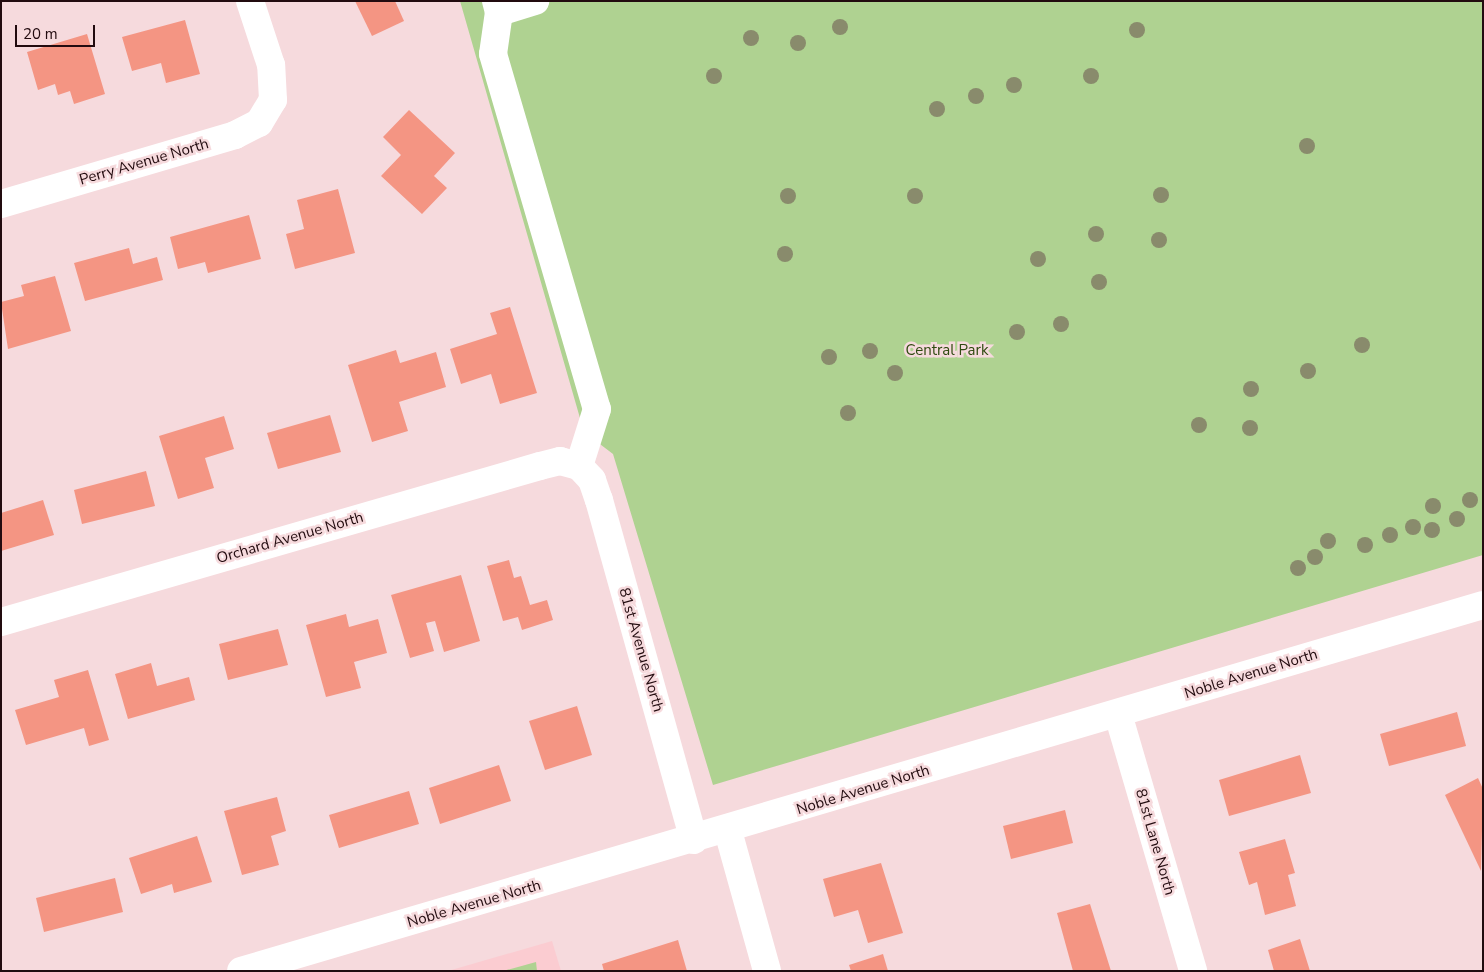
<!DOCTYPE html>
<html>
<head>
<meta charset="utf-8">
<style>
	body { margin:0 }
	#map { position:relative; width:1484px; height:972px; overflow:hidden; background:#f6dadd; font-family:"Nunito Sans",sans-serif }
	div>[style] { position:absolute }
	.built>* { inset:0; background:#fbccd1 }
	.green>* { inset:0; background:#afd291 }
	.building>* { inset:0; background:#f49583 }
	.minor>* { height:28px; margin:-14px; padding:0 14px; transform-origin:14px; border-radius:14px; background:#fff }
	.trees>* { width:16px; height:16px; margin:-8px; border-radius:50%; background:#898b6c }
	span { translate:-50% -50%; white-space:nowrap; text-align:center; line-height:1.15; -webkit-text-stroke:5px #f6dadd; paint-order:stroke }
	.street-label { font-size:15px; color:#220b0f }
	.park-label { font-size:15px; color:#2f4a10 }
	.frame { position:absolute; inset:0; border:2px solid #220b0f; pointer-events:none }
	.scale { position:absolute; left:15px; top:25px; width:80px; height:22px; box-sizing:border-box; border:2px solid #220b0f; border-top:0; padding-left:6px; font-size:15px; line-height:18px; white-space:nowrap; color:#220b0f; -webkit-text-stroke:4px #f6dadd; paint-order:stroke }
</style>
</head>
<body>
<div id="map">
	<div class="built">
		<i style="clip-path:polygon(552px 941px,561px 971px,448px 971px)"></i>
	</div>
	<div class="green">
		<i style="clip-path:polygon(460px 1px,1483px 1px,1483px 555px,713px 785px,613px 454px,584px 432px)"></i>
		<i style="clip-path:polygon(536px 962px,537px 971px,503px 971px)"></i>
	</div>
	<div class="building">
		<i style="clip-path:polygon(355px 1px,395px 1px,404px 21px,372px 36px)"></i>
		<i style="clip-path:polygon(185px 20px,200px 74px,166px 83px,161px 63px,132px 71px,122px 37px)"></i>
		<i style="clip-path:polygon(87px 34px,105px 94px,74px 104px,70px 91px,58px 95px,55px 84px,38px 90px,27px 52px)"></i>
		<i style="clip-path:polygon(409px 110px,455px 153px,434px 176px,447px 188px,422px 214px,381px 176px,401px 155px,383px 137px)"></i>
		<i style="clip-path:polygon(338px 189px,355px 253px,295px 269px,286px 234px,304px 229px,297px 200px)"></i>
		<i style="clip-path:polygon(249px 215px,261px 259px,208px 273px,205px 262px,178px 269px,170px 237px)"></i>
		<i style="clip-path:polygon(129px 248px,133px 264px,157px 257px,163px 280px,85px 301px,74px 263px)"></i>
		<i style="clip-path:polygon(55px 276px,71px 331px,8px 349px,1px 302px,24px 296px,21px 285px)"></i>
		<i style="clip-path:polygon(510px 307px,537px 393px,500px 404px,491px 374px,461px 384px,450px 349px,497px 334px,490px 313px)"></i>
		<i style="clip-path:polygon(396px 350px,400px 363px,436px 352px,446px 387px,399px 402px,408px 431px,372px 442px,348px 365px)"></i>
		<i style="clip-path:polygon(330px 415px,341px 452px,278px 469px,267px 433px)"></i>
		<i style="clip-path:polygon(224px 416px,234px 449px,205px 458px,214px 488px,178px 499px,159px 436px)"></i>
		<i style="clip-path:polygon(146px 471px,155px 506px,82px 524px,74px 490px)"></i>
		<i style="clip-path:polygon(43px 500px,54px 535px,1px 551px,1px 513px)"></i>
		<i style="clip-path:polygon(509px 560px,514px 578px,521px 576px,530px 605px,547px 600px,553px 620px,522px 630px,518px 617px,503px 621px,487px 566px)"></i>
		<i style="clip-path:polygon(461px 575px,480px 641px,444px 652px,435px 621px,426px 623px,434px 651px,410px 658px,391px 595px)"></i>
		<i style="clip-path:polygon(346px 614px,349px 627px,378px 619px,387px 653px,354px 662px,361px 688px,326px 697px,306px 625px)"></i>
		<i style="clip-path:polygon(278px 629px,288px 665px,228px 680px,219px 644px)"></i>
		<i style="clip-path:polygon(151px 663px,157px 686px,189px 677px,195px 700px,128px 719px,115px 674px)"></i>
		<i style="clip-path:polygon(88px 670px,109px 740px,89px 746px,84px 728px,26px 745px,15px 710px,59px 697px,54px 680px)"></i>
		<i style="clip-path:polygon(577px 706px,592px 755px,545px 770px,529px 721px)"></i>
		<i style="clip-path:polygon(1457px 712px,1466px 746px,1389px 766px,1380px 734px)"></i>
		<i style="clip-path:polygon(1300px 755px,1311px 793px,1229px 816px,1219px 780px)"></i>
		<i style="clip-path:polygon(499px 765px,511px 801px,440px 824px,429px 788px)"></i>
		<i style="clip-path:polygon(1478px 778px,1483px 789px,1481px 871px,1445px 795px)"></i>
		<i style="clip-path:polygon(409px 791px,419px 824px,339px 848px,329px 815px)"></i>
		<i style="clip-path:polygon(277px 797px,286px 831px,271px 836px,279px 865px,242px 875px,224px 811px)"></i>
		<i style="clip-path:polygon(1065px 810px,1073px 843px,1011px 859px,1003px 826px)"></i>
		<i style="clip-path:polygon(197px 836px,212px 882px,174px 893px,172px 884px,141px 894px,129px 858px)"></i>
		<i style="clip-path:polygon(1285px 839px,1295px 873px,1288px 875px,1296px 906px,1265px 915px,1257px 882px,1249px 885px,1239px 852px)"></i>
		<i style="clip-path:polygon(881px 863px,903px 933px,868px 943px,858px 910px,834px 917px,823px 879px)"></i>
		<i style="clip-path:polygon(115px 878px,123px 912px,44px 932px,36px 898px)"></i>
		<i style="clip-path:polygon(1090px 904px,1111px 971px,1073px 971px,1057px 913px)"></i>
		<i style="clip-path:polygon(1300px 939px,1310px 971px,1274px 971px,1268px 950px)"></i>
		<i style="clip-path:polygon(678px 940px,687px 971px,604px 971px,602px 964px)"></i>
		<i style="clip-path:polygon(883px 954px,888px 971px,851px 971px,849px 965px)"></i>
	</div>
	<div class="minor">
		<i style="left:496px;top:1px;width:11px;rotate:75deg"></i>
		<i style="left:499px;top:12px;width:42px;rotate:98.1deg"></i>
		<i style="left:493px;top:54px;width:370px;rotate:73.7deg"></i>
		<i style="left:597px;top:409px;width:60px;rotate:107.5deg"></i>
		<i style="left:499px;top:12px;width:38px;rotate:-17deg"></i>
		<i style="left:1px;top:204px;width:244px;rotate:-16.4deg"></i>
		<i style="left:235px;top:135px;width:27px;rotate:-27deg"></i>
		<i style="left:259px;top:123px;width:27px;rotate:-59deg"></i>
		<i style="left:273px;top:100px;width:35px;rotate:-93deg"></i>
		<i style="left:271px;top:65px;width:67px;rotate:-108.2deg"></i>
		<i style="left:1px;top:622px;width:561px;rotate:-16.14deg"></i>
		<i style="left:540px;top:466px;width:21px;rotate:-14deg"></i>
		<i style="left:560px;top:461px;width:20px;rotate:15deg"></i>
		<i style="left:579px;top:466px;width:19px;rotate:47deg"></i>
		<i style="left:592px;top:480px;width:21px;rotate:71deg"></i>
		<i style="left:599px;top:500px;width:353px;rotate:74.4deg"></i>
		<i style="left:1118px;top:714px;width:268px;rotate:73.7deg"></i>
		<i style="left:728px;top:831px;width:145px;rotate:74.4deg"></i>
		<i style="left:241px;top:971px;width:1295px;rotate:-16.42deg"></i>
	</div>
	<div class="trees">
		<i style="left:840px;top:27px"></i>
		<i style="left:1137px;top:30px"></i>
		<i style="left:751px;top:38px"></i>
		<i style="left:798px;top:43px"></i>
		<i style="left:714px;top:76px"></i>
		<i style="left:1091px;top:76px"></i>
		<i style="left:1014px;top:85px"></i>
		<i style="left:976px;top:96px"></i>
		<i style="left:937px;top:109px"></i>
		<i style="left:1307px;top:146px"></i>
		<i style="left:1161px;top:195px"></i>
		<i style="left:788px;top:196px"></i>
		<i style="left:915px;top:196px"></i>
		<i style="left:1096px;top:234px"></i>
		<i style="left:1159px;top:240px"></i>
		<i style="left:785px;top:254px"></i>
		<i style="left:1038px;top:259px"></i>
		<i style="left:1099px;top:282px"></i>
		<i style="left:1061px;top:324px"></i>
		<i style="left:1017px;top:332px"></i>
		<i style="left:1362px;top:345px"></i>
		<i style="left:870px;top:351px"></i>
		<i style="left:829px;top:357px"></i>
		<i style="left:1308px;top:371px"></i>
		<i style="left:895px;top:373px"></i>
		<i style="left:1251px;top:389px"></i>
		<i style="left:848px;top:413px"></i>
		<i style="left:1199px;top:425px"></i>
		<i style="left:1250px;top:428px"></i>
		<i style="left:1470px;top:500px"></i>
		<i style="left:1433px;top:506px"></i>
		<i style="left:1457px;top:519px"></i>
		<i style="left:1413px;top:527px"></i>
		<i style="left:1432px;top:530px"></i>
		<i style="left:1390px;top:535px"></i>
		<i style="left:1328px;top:541px"></i>
		<i style="left:1365px;top:545px"></i>
		<i style="left:1315px;top:557px"></i>
		<i style="left:1298px;top:568px"></i>
	</div>
	<div class="street-label">
		<span style="left:144px;top:162px;rotate:-16deg">Perry Avenue North</span>
		<span style="left:290px;top:538px;rotate:-16deg">Orchard Avenue North</span>
		<span style="left:641px;top:650px;rotate:74deg">81st Avenue North</span>
		<span style="left:1251px;top:674px;rotate:-17deg">Noble Avenue North</span>
		<span style="left:863px;top:790px;rotate:-17deg">Noble Avenue North</span>
		<span style="left:1155px;top:842px;rotate:74deg">81st Lane North</span>
		<span style="left:474px;top:904px;rotate:-16deg">Noble Avenue North</span>
	</div>
	<div class="park-label">
		<span style="left:947px;top:351px">Central Park</span>
	</div>
	<div class="frame"></div>
	<div class="scale">20 m</div>
</div>
</body>
</html>
